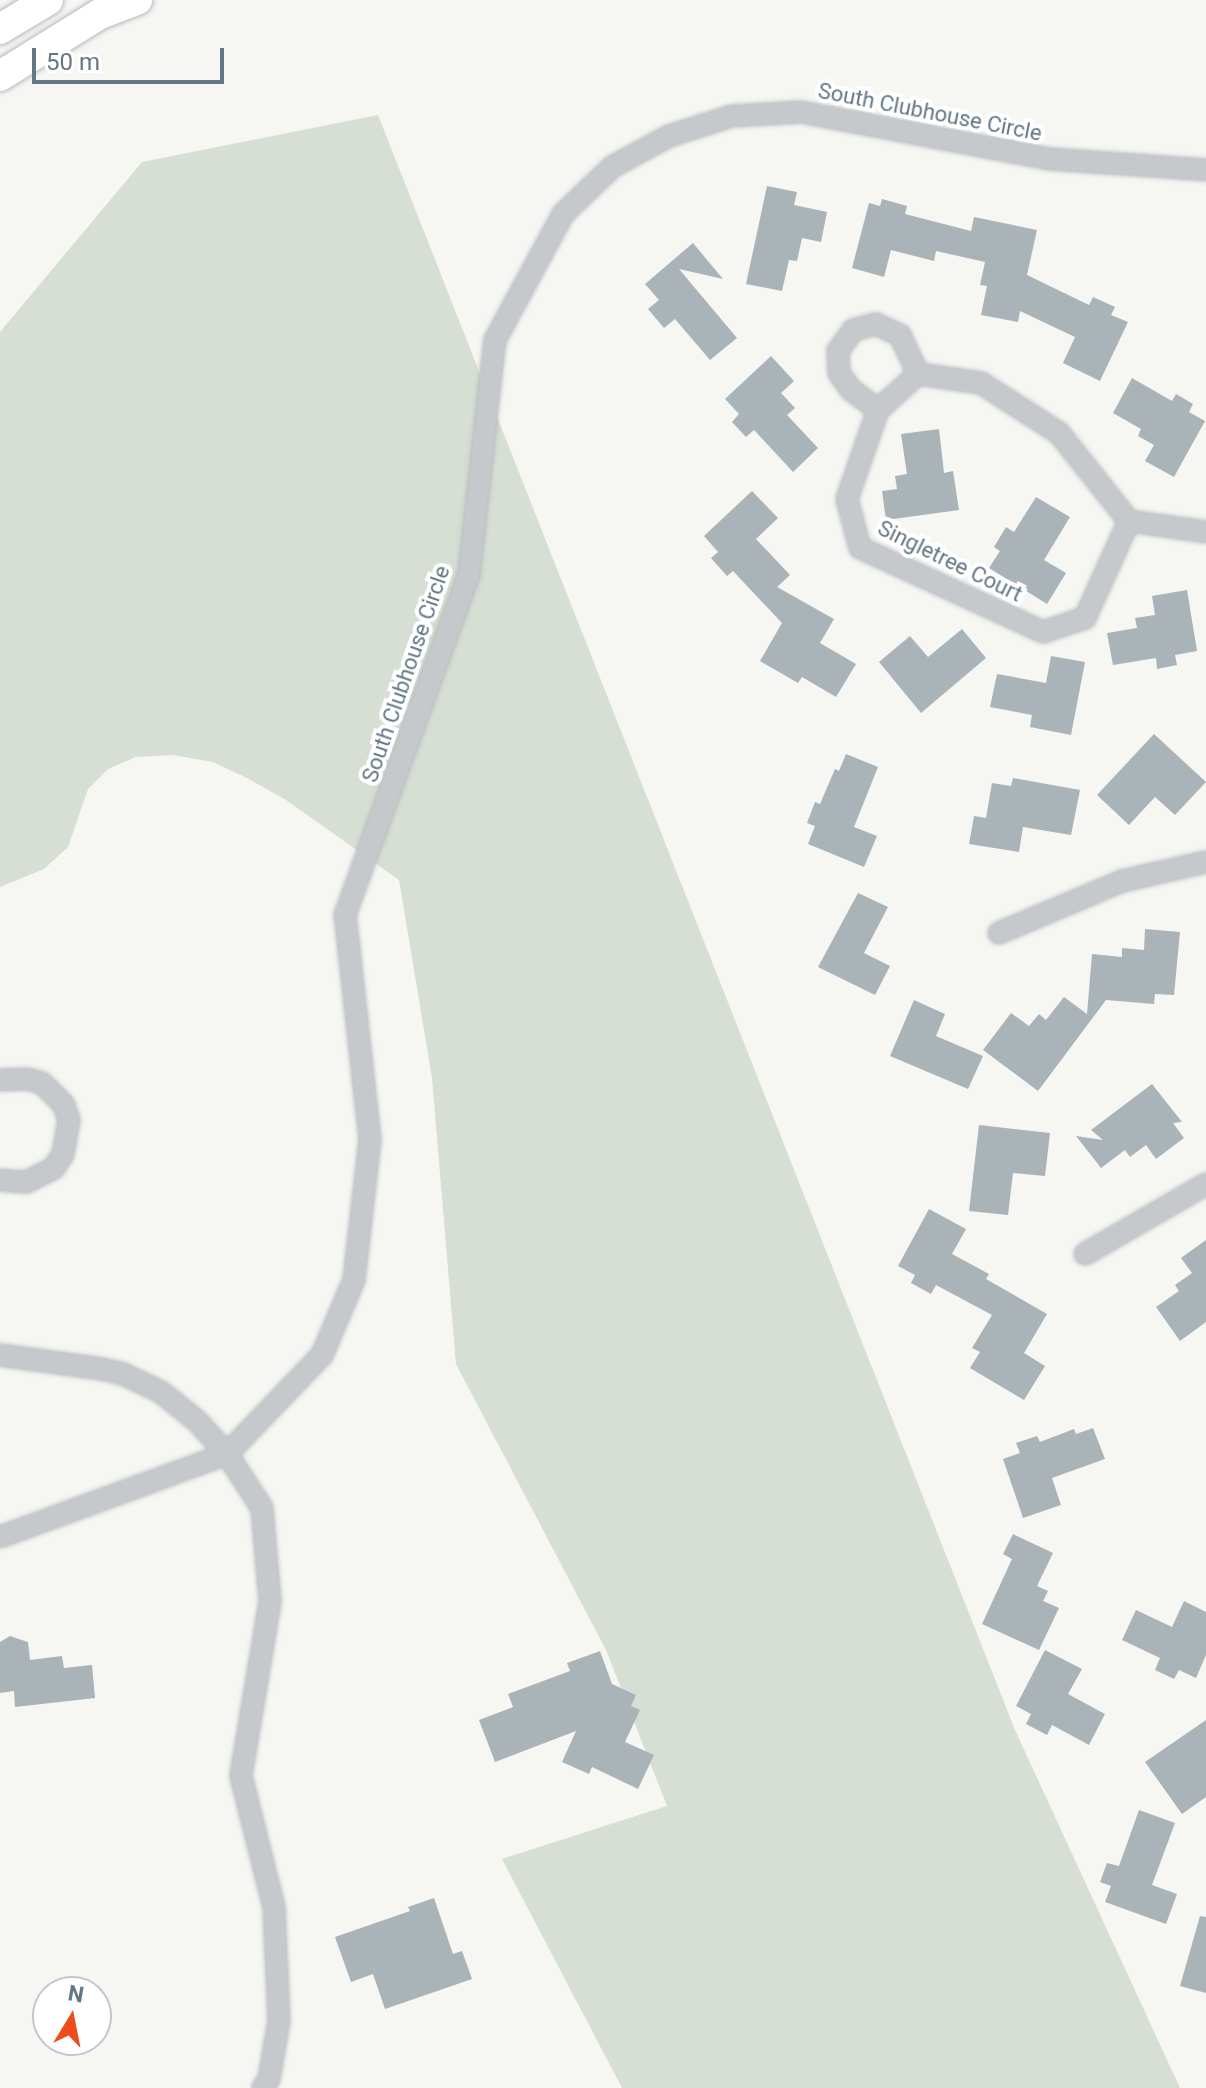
<!DOCTYPE html>
<html>
<head>
<meta charset="utf-8">
<style>
	body { margin:0 }
	#map { position:relative; width:1206px; height:2088px; overflow:hidden; background:#f6f6f3; font-family:Roboto,sans-serif }
	div>[style] { position:absolute }
	.green>* { inset:0; background:#d7ded3 }
	.building>* { inset:0; background:#aab3b8 }
	.roads { filter:drop-shadow(0 0 2px #b5bbbf) drop-shadow(0 0 2px #b5bbbf) }
	.minor>* { height:20px; margin:-10px; padding:0 10px; transform-origin:10px; border-radius:10px; background:#c5c9cc }
	.secondary>* { height:30px; margin:-15px; padding:0 15px; transform-origin:15px; border-radius:15px; background:#fff }
	span { translate:-50% -50%; white-space:nowrap; text-align:center; line-height:1.15; -webkit-text-stroke:8px #fff; paint-order:stroke }
	.street-label { font-size:22px; color:#637785 }
	.north { position:absolute; left:32px; top:1976px; width:80px; height:80px; box-sizing:border-box; background:#fff; border:2px solid #c1c9ce; border-radius:50%; rotate:10deg; font-size:22px; font-weight:700; line-height:32px; text-align:center; color:#637785 }
	.north::after { content:''; display:block; margin:auto; width:28px; height:36px; background:#ed4c1c; clip-path:polygon(50% 0,100% 100%,50% 72%,0 100%) }
	.scale { position:absolute; left:32px; top:48px; width:192px; height:36px; box-sizing:border-box; border:4px solid #637785; border-top:0; padding-left:10px; font-size:24px; line-height:28px; white-space:nowrap; color:#637785; -webkit-text-stroke:6px #fff; paint-order:stroke }
</style>
</head>
<body>
<div id="map">
	<div class="green">
		<i style="clip-path:polygon(378px 115px,1015px 1730px,1180px 2088px,622px 2088px,502px 1859px,667px 1806px,606px 1650px,456px 1364px,432px 1078px,399px 880px,286px 800px,247px 778px,213px 762px,173px 755px,136px 757px,108px 769px,88px 789px,68px 847px,44px 869px,0 887px,0 332px,142px 162px)"></i>
	</div>
	<div class="building">
		<i style="clip-path:polygon(767px 186px,797px 192px,794px 205px,827px 212px,821px 242px,802px 238px,797px 261px,789px 260px,782px 291px,746px 284px)"></i>
		<i style="clip-path:polygon(882px 199px,907px 206px,905px 214px,971px 231px,974px 217px,1037px 230px,1027px 275px,1089px 305px,1093px 297px,1115px 307px,1111px 315px,1128px 322px,1100px 381px,1063px 363px,1075px 337px,1020px 311px,1018px 322px,981px 315px,987px 286px,980px 285px,985px 262px,936px 251px,934px 261px,891px 250px,884px 277px,852px 268px,869px 203px,880px 206px)"></i>
		<i style="clip-path:polygon(693px 243px,723px 279px,679px 269px,737px 338px,710px 360px,675px 319px,664px 328px,648px 309px,659px 300px,645px 284px)"></i>
		<i style="clip-path:polygon(771px 356px,794px 381px,781px 393px,795px 408px,787px 415px,818px 448px,793px 472px,754px 430px,746px 437px,732px 422px,739px 414px,725px 399px)"></i>
		<i style="clip-path:polygon(1132px 378px,1172px 401px,1176px 394px,1193px 404px,1189px 412px,1205px 421px,1174px 477px,1145px 461px,1154px 445px,1138px 436px,1141px 429px,1113px 413px)"></i>
		<i style="clip-path:polygon(939px 429px,944px 473px,953px 471px,959px 510px,886px 520px,882px 491px,897px 489px,895px 476px,907px 474px,901px 434px)"></i>
		<i style="clip-path:polygon(752px 491px,778px 518px,756px 539px,790px 575px,777px 587px,834px 619px,820px 643px,856px 664px,836px 697px,802px 677px,798px 683px,760px 661px,782px 623px,733px 571px,727px 576px,711px 558px,718px 552px,704px 536px)"></i>
		<i style="clip-path:polygon(1036px 497px,1070px 517px,1044px 560px,1066px 573px,1047px 604px,989px 568px,1000px 551px,994px 547px,1006px 527px,1014px 532px)"></i>
		<i style="clip-path:polygon(1187px 590px,1197px 651px,1175px 655px,1177px 665px,1157px 669px,1156px 658px,1113px 665px,1107px 633px,1137px 628px,1135px 618px,1155px 615px,1152px 596px)"></i>
		<i style="clip-path:polygon(962px 629px,986px 658px,921px 713px,879px 662px,910px 636px,928px 657px)"></i>
		<i style="clip-path:polygon(1051px 656px,1085px 662px,1071px 735px,1030px 727px,1032px 715px,990px 707px,997px 674px,1046px 683px)"></i>
		<i style="clip-path:polygon(1154px 734px,1206px 782px,1175px 815px,1155px 797px,1129px 825px,1097px 795px)"></i>
		<i style="clip-path:polygon(846px 754px,878px 767px,854px 827px,877px 836px,864px 867px,808px 844px,815px 826px,807px 823px,815px 802px,820px 804px,835px 769px,839px 771px)"></i>
		<i style="clip-path:polygon(1013px 778px,1080px 790px,1071px 835px,1023px 827px,1019px 852px,969px 844px,974px 816px,986px 818px,992px 783px,1011px 786px)"></i>
		<i style="clip-path:polygon(858px 893px,888px 907px,864px 953px,890px 966px,875px 995px,818px 967px)"></i>
		<i style="clip-path:polygon(1145px 929px,1180px 932px,1174px 995px,1155px 994px,1154px 1004px,1106px 1000px,1038px 1091px,983px 1050px,1011px 1013px,1029px 1026px,1039px 1014px,1046px 1020px,1064px 997px,1087px 1014px,1092px 954px,1122px 957px,1122px 948px,1144px 950px)"></i>
		<i style="clip-path:polygon(914px 1000px,945px 1014px,936px 1036px,983px 1056px,968px 1089px,890px 1056px)"></i>
		<i style="clip-path:polygon(1152px 1084px,1182px 1122px,1173px 1123px,1184px 1138px,1156px 1159px,1146px 1145px,1130px 1157px,1125px 1150px,1101px 1168px,1076px 1136px,1103px 1140px,1091px 1130px)"></i>
		<i style="clip-path:polygon(979px 1125px,1050px 1133px,1045px 1176px,1013px 1173px,1008px 1215px,969px 1211px)"></i>
		<i style="clip-path:polygon(929px 1209px,966px 1229px,952px 1254px,989px 1274px,986px 1279px,1047px 1314px,1024px 1353px,1045px 1366px,1024px 1400px,970px 1368px,980px 1352px,972px 1348px,992px 1315px,936px 1285px,931px 1294px,911px 1283px,915px 1275px,898px 1266px)"></i>
		<i style="clip-path:polygon(1206px 1240px,1206px 1322px,1180px 1341px,1156px 1307px,1179px 1291px,1175px 1285px,1192px 1273px,1181px 1258px)"></i>
		<i style="clip-path:polygon(1093px 1428px,1105px 1459px,1052px 1478px,1061px 1505px,1023px 1518px,1003px 1459px,1020px 1453px,1016px 1443px,1037px 1436px,1040px 1442px,1074px 1429px,1076px 1434px)"></i>
		<i style="clip-path:polygon(1013px 1534px,1053px 1553px,1037px 1586px,1048px 1591px,1043px 1601px,1059px 1608px,1039px 1650px,982px 1624px,1012px 1559px,1003px 1554px)"></i>
		<i style="clip-path:polygon(1184px 1601px,1206px 1612px,1206px 1655px,1196px 1678px,1179px 1670px,1174px 1679px,1155px 1670px,1160px 1658px,1122px 1640px,1136px 1610px,1172px 1627px)"></i>
		<i style="clip-path:polygon(10px 1636px,28px 1642px,30px 1660px,62px 1656px,64px 1668px,92px 1665px,95px 1698px,15px 1707px,14px 1691px,0 1693px,0 1642px)"></i>
		<i style="clip-path:polygon(1045px 1650px,1082px 1669px,1068px 1694px,1105px 1714px,1089px 1745px,1052px 1725px,1047px 1735px,1026px 1724px,1031px 1714px,1016px 1706px)"></i>
		<i style="clip-path:polygon(600px 1651px,612px 1684px,636px 1695px,631px 1706px,640px 1710px,625px 1742px,654px 1755px,638px 1789px,592px 1767px,589px 1774px,562px 1762px,576px 1731px,495px 1762px,479px 1720px,513px 1707px,508px 1694px,570px 1671px,567px 1663px)"></i>
		<i style="clip-path:polygon(1206px 1720px,1206px 1797px,1182px 1814px,1145px 1762px)"></i>
		<i style="clip-path:polygon(1139px 1810px,1175px 1823px,1152px 1885px,1177px 1894px,1166px 1924px,1105px 1902px,1111px 1886px,1100px 1882px,1107px 1863px,1119px 1866px)"></i>
		<i style="clip-path:polygon(434px 1898px,453px 1954px,462px 1951px,472px 1979px,385px 2009px,373px 1974px,351px 1982px,335px 1937px,410px 1911px,408px 1907px)"></i>
		<i style="clip-path:polygon(1200px 1916px,1206px 1917px,1206px 1993px,1180px 1986px)"></i>
	</div>
	<div class="roads">
		<div class="minor">
			<i style="left:878px;top:410px;width:34px;rotate:-143deg"></i>
			<i style="left:851px;top:390px;width:21px;rotate:-125deg"></i>
			<i style="left:839px;top:373px;width:22px;rotate:-93deg"></i>
			<i style="left:838px;top:351px;width:26px;rotate:-54deg"></i>
			<i style="left:853px;top:330px;width:24px;rotate:-15deg"></i>
			<i style="left:876px;top:324px;width:26px;rotate:25deg"></i>
			<i style="left:900px;top:335px;width:43px;rotate:65.2deg"></i>
			<i style="left:1129px;top:521px;width:107px;rotate:114.4deg"></i>
			<i style="left:1085px;top:618px;width:44px;rotate:161.6deg"></i>
			<i style="left:1043px;top:632px;width:201px;rotate:-155.3deg"></i>
			<i style="left:860px;top:548px;width:51px;rotate:-104.9deg"></i>
			<i style="left:847px;top:499px;width:94px;rotate:-70.8deg"></i>
			<i style="left:878px;top:410px;width:54px;rotate:-42deg"></i>
			<i style="left:918px;top:374px;width:64px;rotate:8.1deg"></i>
			<i style="left:981px;top:383px;width:93px;rotate:32.7deg"></i>
			<i style="left:1059px;top:433px;width:112px;rotate:51.5deg"></i>
			<i style="left:1129px;top:521px;width:78px;rotate:8.1deg"></i>
			<i style="left:999px;top:933px;width:134px;rotate:-22.9deg"></i>
			<i style="left:1122px;top:881px;width:86px;rotate:-12.7deg"></i>
			<i style="left:0;top:1080px;width:27px;rotate:-2deg"></i>
			<i style="left:27px;top:1079px;width:16px;rotate:15deg"></i>
			<i style="left:42px;top:1083px;width:31px;rotate:45deg"></i>
			<i style="left:64px;top:1105px;width:16px;rotate:72deg"></i>
			<i style="left:69px;top:1120px;width:35px;rotate:100deg"></i>
			<i style="left:63px;top:1154px;width:17px;rotate:123deg"></i>
			<i style="left:54px;top:1168px;width:31px;rotate:153deg"></i>
			<i style="left:26px;top:1182px;width:26px;rotate:-176deg"></i>
			<i style="left:1085px;top:1254px;width:140px;rotate:-30deg"></i>
			<i style="left:0;top:1355px;width:103px;rotate:7.8deg"></i>
			<i style="left:102px;top:1369px;width:22px;rotate:13deg"></i>
			<i style="left:123px;top:1374px;width:42px;rotate:25.3deg"></i>
			<i style="left:161px;top:1392px;width:46px;rotate:38.9deg"></i>
			<i style="left:197px;top:1421px;width:45px;rotate:47.7deg"></i>
			<i style="left:227px;top:1454px;width:64px;rotate:57.1deg"></i>
			<i style="left:262px;top:1508px;width:94px;rotate:85.1deg"></i>
			<i style="left:270px;top:1602px;width:176px;rotate:99.5deg"></i>
			<i style="left:241px;top:1776px;width:135px;rotate:75.9deg"></i>
			<i style="left:274px;top:1907px;width:114px;rotate:87.5deg"></i>
			<i style="left:279px;top:2021px;width:59px;rotate:99.8deg"></i>
			<i style="left:269px;top:2079px;width:11px;rotate:124deg"></i>
			<i style="left:0;top:1537px;width:242px;rotate:-20.1deg"></i>
			<i style="left:227px;top:1454px;width:137px;rotate:-46.2deg"></i>
			<i style="left:322px;top:1355px;width:82px;rotate:-66.9deg"></i>
			<i style="left:354px;top:1280px;width:141px;rotate:-83.5deg"></i>
			<i style="left:370px;top:1140px;width:226px;rotate:-96.3deg"></i>
			<i style="left:345px;top:915px;width:363px;rotate:-70deg"></i>
			<i style="left:469px;top:574px;width:235px;rotate:-83.7deg"></i>
			<i style="left:495px;top:340px;width:143px;rotate:-61.6deg"></i>
			<i style="left:563px;top:214px;width:68px;rotate:-43.8deg"></i>
			<i style="left:612px;top:167px;width:65px;rotate:-28.5deg"></i>
			<i style="left:669px;top:136px;width:66px;rotate:-17.6deg"></i>
			<i style="left:732px;top:116px;width:69px;rotate:-3.3deg"></i>
			<i style="left:801px;top:112px;width:253px;rotate:10.7deg"></i>
			<i style="left:1050px;top:159px;width:156px;rotate:4deg"></i>
		</div>
		<div class="secondary">
			<i style="left:0;top:29px;width:56px;rotate:-31.1deg"></i>
			<i style="left:0;top:76px;width:118px;rotate:-31.8deg"></i>
			<i style="left:100px;top:14px;width:40px;rotate:-21deg"></i>
		</div>
	</div>
	<div class="street-label">
		<span style="left:930px;top:112px;rotate:11deg">South Clubhouse Circle</span>
		<span style="left:950px;top:561px;rotate:26deg">Singletree Court</span>
		<span style="left:406px;top:674px;rotate:-71deg">South Clubhouse Circle</span>
	</div>
	<div class="north">N</div>
	<div class="scale">50 m</div>
</div>
</body>
</html>
